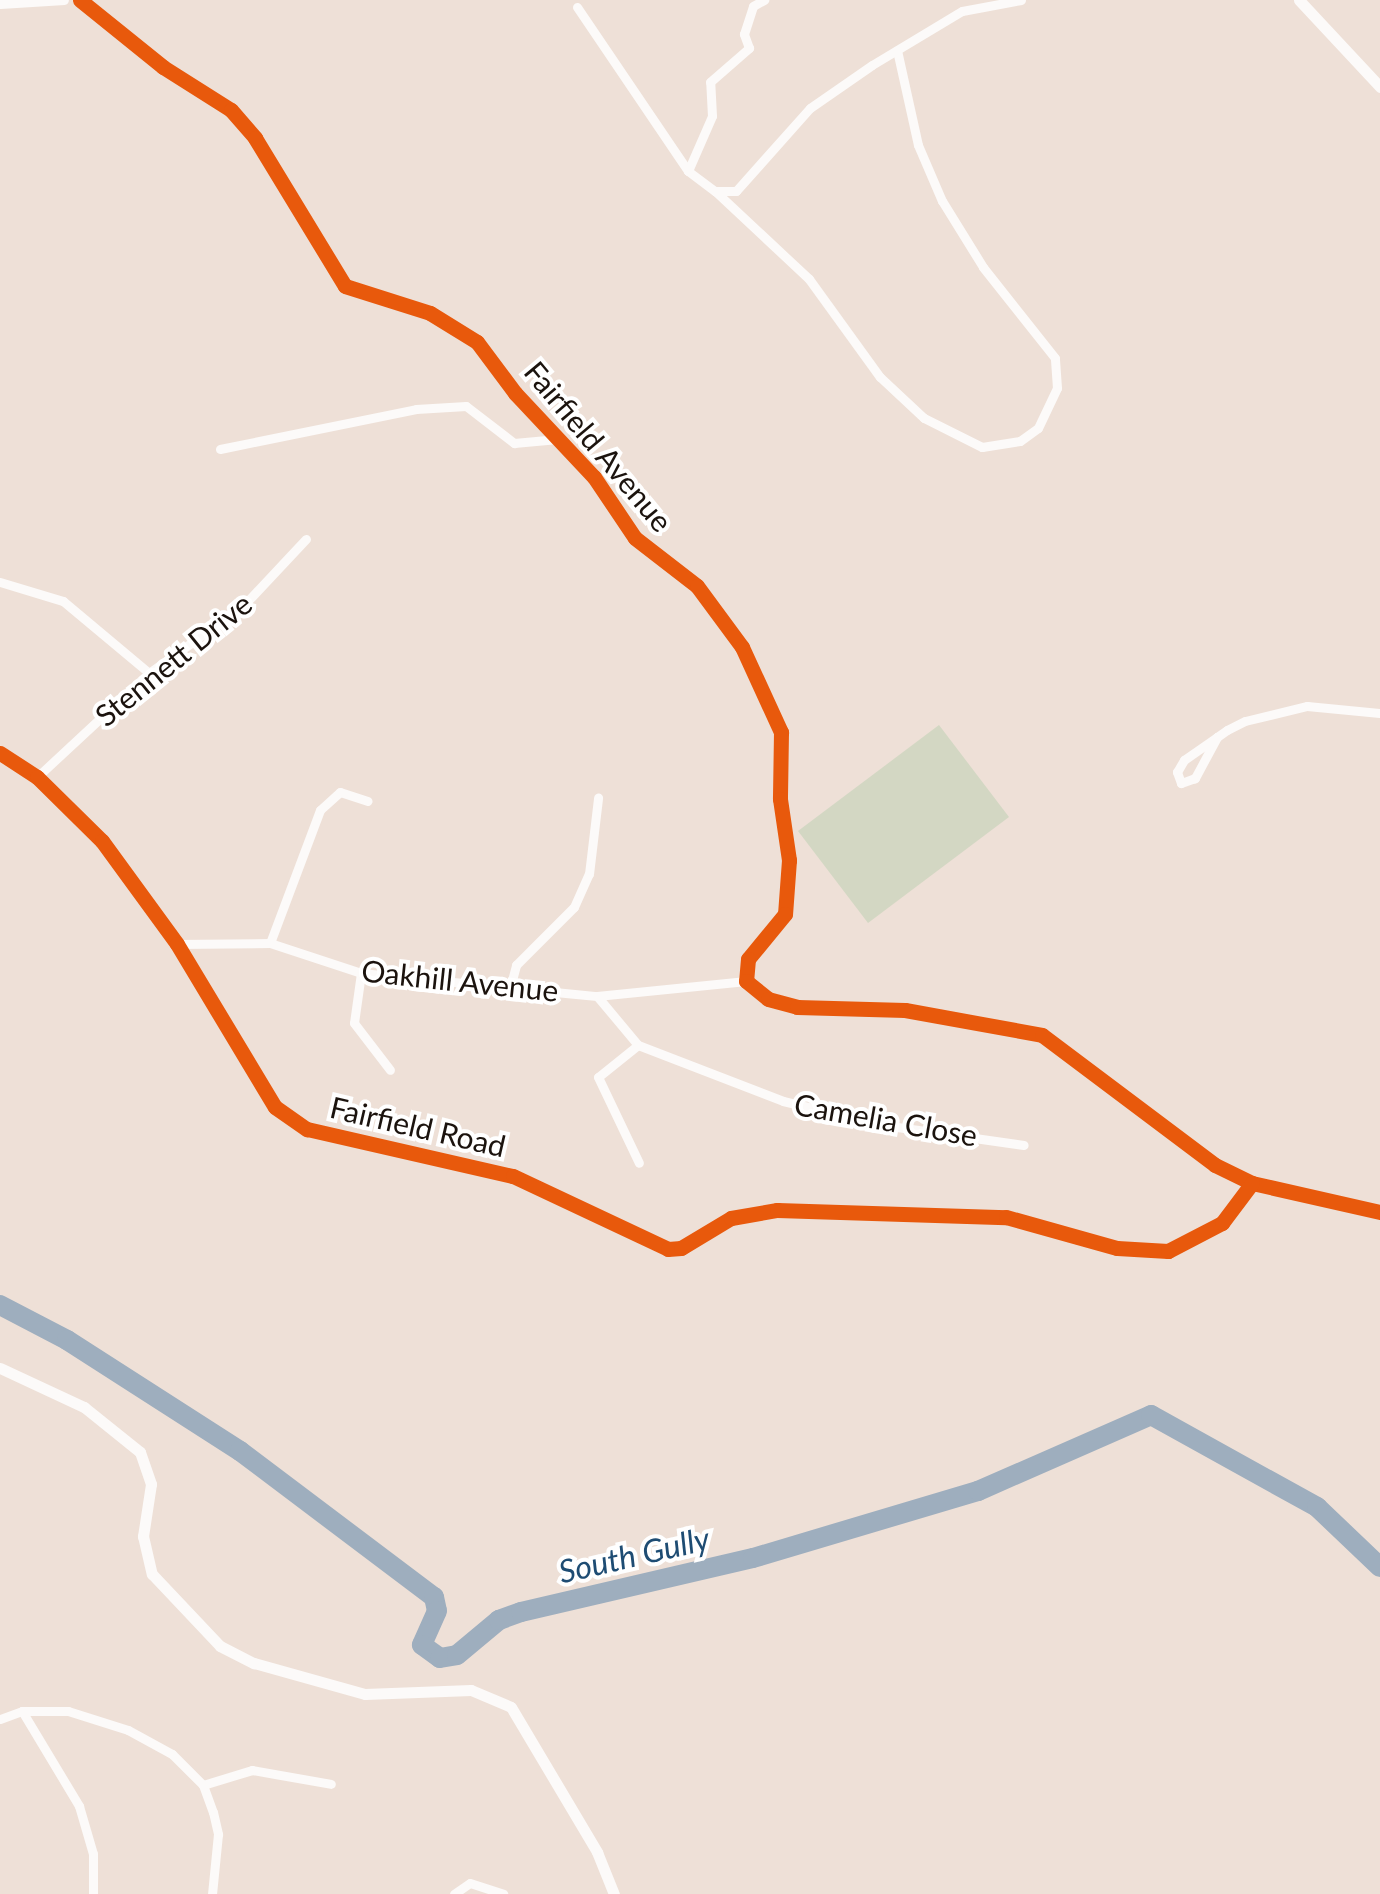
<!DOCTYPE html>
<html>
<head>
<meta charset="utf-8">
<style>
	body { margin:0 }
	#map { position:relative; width:1380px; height:1894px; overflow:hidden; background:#eee0d7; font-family:Lato,sans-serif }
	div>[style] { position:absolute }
	.green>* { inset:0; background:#d3d7c3 }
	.river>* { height:20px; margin:-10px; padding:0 10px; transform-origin:10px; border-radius:10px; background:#9eaebe }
	.street>* { height:9px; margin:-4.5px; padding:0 4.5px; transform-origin:4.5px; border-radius:4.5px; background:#fcfaf9 }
	.secondary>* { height:11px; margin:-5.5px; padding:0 5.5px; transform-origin:5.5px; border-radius:5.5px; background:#fcfaf9 }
	.cycleway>* { height:15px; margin:-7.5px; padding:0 7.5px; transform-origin:7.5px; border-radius:7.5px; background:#e8590c }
	span { translate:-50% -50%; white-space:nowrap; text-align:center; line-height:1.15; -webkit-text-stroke:8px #fff; paint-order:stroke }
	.street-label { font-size:30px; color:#1b130e }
	.water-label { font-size:32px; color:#1e4c73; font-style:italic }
</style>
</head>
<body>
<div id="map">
	<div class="green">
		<i style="clip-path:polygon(939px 725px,1009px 817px,868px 923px,798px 831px)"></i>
	</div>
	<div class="river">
		<i style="left:0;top:1305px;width:76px;rotate:27.6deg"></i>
		<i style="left:67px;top:1340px;width:206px;rotate:32.7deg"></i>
		<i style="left:240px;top:1451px;width:243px;rotate:37deg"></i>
		<i style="left:434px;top:1597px;width:14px;rotate:78deg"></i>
		<i style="left:437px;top:1611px;width:37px;rotate:114deg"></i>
		<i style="left:422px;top:1645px;width:22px;rotate:36deg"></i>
		<i style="left:440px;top:1658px;width:17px;rotate:-10deg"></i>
		<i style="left:457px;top:1655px;width:55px;rotate:-39.8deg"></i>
		<i style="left:499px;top:1620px;width:23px;rotate:-20deg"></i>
		<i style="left:521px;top:1612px;width:238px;rotate:-13.1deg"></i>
		<i style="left:753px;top:1558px;width:235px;rotate:-16.6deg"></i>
		<i style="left:978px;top:1491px;width:189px;rotate:-23.7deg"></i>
		<i style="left:1151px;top:1415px;width:190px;rotate:29deg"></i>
		<i style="left:1317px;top:1507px;width:87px;rotate:43.6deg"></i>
	</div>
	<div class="street">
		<i style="left:0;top:4px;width:64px;rotate:-3.6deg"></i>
		<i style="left:577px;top:7px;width:198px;rotate:55.9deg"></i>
		<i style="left:688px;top:171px;width:34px;rotate:37deg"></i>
		<i style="left:715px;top:191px;width:21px"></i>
		<i style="left:736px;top:191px;width:111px;rotate:-48.3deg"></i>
		<i style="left:810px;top:108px;width:75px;rotate:-34.7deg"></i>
		<i style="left:872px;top:65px;width:105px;rotate:-31deg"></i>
		<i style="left:962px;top:11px;width:60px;rotate:-10.6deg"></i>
		<i style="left:688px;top:171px;width:60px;rotate:-66.4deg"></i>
		<i style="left:712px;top:116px;width:34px;rotate:-93deg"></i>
		<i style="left:710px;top:82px;width:52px;rotate:-41.1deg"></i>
		<i style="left:749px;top:48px;width:15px;rotate:-110deg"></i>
		<i style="left:744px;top:34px;width:29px;rotate:-72deg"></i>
		<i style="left:753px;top:6px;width:13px;rotate:-29deg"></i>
		<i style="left:715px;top:191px;width:129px;rotate:43.1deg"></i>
		<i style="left:809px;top:279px;width:121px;rotate:54.1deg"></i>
		<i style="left:880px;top:377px;width:60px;rotate:43deg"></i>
		<i style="left:924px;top:418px;width:65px;rotate:26.6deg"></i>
		<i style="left:982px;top:447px;width:38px;rotate:-9deg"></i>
		<i style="left:1020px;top:441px;width:22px;rotate:-36deg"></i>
		<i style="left:1038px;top:428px;width:44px;rotate:-64.6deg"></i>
		<i style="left:1057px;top:388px;width:30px;rotate:-94deg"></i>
		<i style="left:1055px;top:358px;width:116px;rotate:-128.4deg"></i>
		<i style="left:983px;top:267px;width:78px;rotate:-121.8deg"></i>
		<i style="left:942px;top:201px;width:61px;rotate:-113.2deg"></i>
		<i style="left:918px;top:145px;width:97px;rotate:-102.5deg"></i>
		<i style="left:220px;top:449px;width:200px;rotate:-11.5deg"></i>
		<i style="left:416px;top:409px;width:50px;rotate:-3.4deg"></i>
		<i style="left:466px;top:406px;width:61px;rotate:37.6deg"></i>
		<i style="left:514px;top:443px;width:44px;rotate:-5.2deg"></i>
		<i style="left:0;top:582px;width:66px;rotate:16.8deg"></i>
		<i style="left:63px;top:601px;width:112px;rotate:39.9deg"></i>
		<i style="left:1217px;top:737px;width:47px;rotate:118.2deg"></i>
		<i style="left:1195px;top:778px;width:15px;rotate:160deg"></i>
		<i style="left:1181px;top:783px;width:12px;rotate:-110deg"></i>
		<i style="left:1177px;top:772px;width:14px;rotate:-60deg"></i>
		<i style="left:1184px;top:760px;width:40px;rotate:-34.9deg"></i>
		<i style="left:1217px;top:737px;width:12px;rotate:-35deg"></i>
		<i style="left:1227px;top:730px;width:20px;rotate:-27deg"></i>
		<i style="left:1245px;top:721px;width:64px;rotate:-13.6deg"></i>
		<i style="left:1307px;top:706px;width:73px;rotate:5.5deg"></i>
		<i style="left:0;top:753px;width:44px;rotate:33deg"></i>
		<i style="left:37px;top:777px;width:91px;rotate:44.6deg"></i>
		<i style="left:102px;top:841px;width:127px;rotate:53.9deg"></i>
		<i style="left:177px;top:944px;width:190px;rotate:59deg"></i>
		<i style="left:275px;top:1107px;width:39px;rotate:35deg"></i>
		<i style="left:307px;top:1129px;width:211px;rotate:12.9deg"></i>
		<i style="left:513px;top:1176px;width:171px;rotate:25.2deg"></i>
		<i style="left:668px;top:1249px;width:13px;rotate:-4deg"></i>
		<i style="left:681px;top:1248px;width:58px;rotate:-31deg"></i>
		<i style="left:731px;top:1218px;width:47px;rotate:-9.9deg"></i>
		<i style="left:777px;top:1210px;width:229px;rotate:1.8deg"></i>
		<i style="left:1006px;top:1217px;width:115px;rotate:15.6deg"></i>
		<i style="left:1117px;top:1248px;width:51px;rotate:3.4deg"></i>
		<i style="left:1168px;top:1251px;width:61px;rotate:-27.4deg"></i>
		<i style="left:1222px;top:1223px;width:50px;rotate:-53.1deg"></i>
		<i style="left:37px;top:777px;width:153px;rotate:-42.9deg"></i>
		<i style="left:149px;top:673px;width:115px;rotate:-35.5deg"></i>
		<i style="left:243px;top:606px;width:92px;rotate:-46.8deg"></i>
		<i style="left:270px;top:943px;width:142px;rotate:-69.4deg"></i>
		<i style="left:320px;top:810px;width:27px;rotate:-42deg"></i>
		<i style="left:340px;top:792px;width:29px;rotate:18deg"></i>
		<i style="left:177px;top:944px;width:93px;rotate:-0.6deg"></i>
		<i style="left:270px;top:943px;width:96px;rotate:18.2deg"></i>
		<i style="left:361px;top:973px;width:237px;rotate:5.6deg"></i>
		<i style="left:597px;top:996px;width:150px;rotate:-5.7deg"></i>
		<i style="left:361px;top:973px;width:50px;rotate:98deg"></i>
		<i style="left:354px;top:1023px;width:59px;rotate:52.5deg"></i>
		<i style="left:511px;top:984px;width:20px;rotate:-75deg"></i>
		<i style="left:516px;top:965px;width:82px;rotate:-45deg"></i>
		<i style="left:574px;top:907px;width:36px;rotate:-66deg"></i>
		<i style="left:589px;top:874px;width:77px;rotate:-83.2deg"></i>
		<i style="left:597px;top:996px;width:64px;rotate:50.1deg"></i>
		<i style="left:638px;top:1045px;width:155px;rotate:21.1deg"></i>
		<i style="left:783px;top:1101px;width:103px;rotate:13.5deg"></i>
		<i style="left:883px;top:1125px;width:142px;rotate:8.1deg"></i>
		<i style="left:638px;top:1045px;width:51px;rotate:141.3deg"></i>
		<i style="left:598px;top:1077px;width:95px;rotate:64.5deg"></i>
		<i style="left:22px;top:1711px;width:111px;rotate:59deg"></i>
		<i style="left:79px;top:1806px;width:50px;rotate:73.7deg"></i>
		<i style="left:93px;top:1854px;width:40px;rotate:90deg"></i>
		<i style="left:0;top:1719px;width:23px;rotate:-20deg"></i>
		<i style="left:22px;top:1711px;width:46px"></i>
		<i style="left:68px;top:1711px;width:63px;rotate:17.6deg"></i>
		<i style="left:128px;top:1730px;width:50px;rotate:28.6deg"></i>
		<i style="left:172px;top:1754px;width:44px;rotate:45deg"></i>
		<i style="left:203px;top:1785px;width:29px;rotate:70deg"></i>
		<i style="left:213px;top:1812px;width:23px;rotate:77deg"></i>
		<i style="left:218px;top:1834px;width:60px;rotate:95.7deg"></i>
		<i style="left:203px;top:1785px;width:51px;rotate:-17deg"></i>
		<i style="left:252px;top:1770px;width:80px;rotate:10deg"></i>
		<i style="left:454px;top:1894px;width:19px;rotate:-35deg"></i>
		<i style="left:470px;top:1883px;width:35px;rotate:18deg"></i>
	</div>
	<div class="secondary">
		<i style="left:80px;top:0;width:107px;rotate:38.9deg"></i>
		<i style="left:163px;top:67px;width:80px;rotate:32.3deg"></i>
		<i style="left:231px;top:110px;width:37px;rotate:49deg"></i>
		<i style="left:255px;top:138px;width:173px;rotate:58.7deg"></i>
		<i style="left:345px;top:286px;width:89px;rotate:17.6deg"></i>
		<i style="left:430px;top:313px;width:55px;rotate:31.7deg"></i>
		<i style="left:477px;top:342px;width:64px;rotate:53.3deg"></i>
		<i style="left:515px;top:393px;width:115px;rotate:46.8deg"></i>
		<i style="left:594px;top:477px;width:73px;rotate:56.1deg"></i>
		<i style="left:635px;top:538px;width:78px;rotate:37.7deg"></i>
		<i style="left:697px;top:586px;width:76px;rotate:53.6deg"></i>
		<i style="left:742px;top:647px;width:94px;rotate:65.4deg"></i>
		<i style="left:781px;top:732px;width:67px;rotate:90.9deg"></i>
		<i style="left:780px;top:799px;width:62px;rotate:81.6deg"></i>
		<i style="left:789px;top:860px;width:54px;rotate:94.2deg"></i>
		<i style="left:785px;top:914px;width:58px;rotate:129.4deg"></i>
		<i style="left:748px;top:959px;width:22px;rotate:95deg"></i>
		<i style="left:746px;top:981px;width:28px;rotate:39deg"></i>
		<i style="left:768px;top:999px;width:30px;rotate:15deg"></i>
		<i style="left:797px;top:1007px;width:108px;rotate:1.6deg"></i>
		<i style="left:905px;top:1010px;width:139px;rotate:10.3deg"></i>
		<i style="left:1042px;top:1035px;width:216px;rotate:36.9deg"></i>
		<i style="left:1215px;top:1165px;width:41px;rotate:25.9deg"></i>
		<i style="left:1252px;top:1183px;width:131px;rotate:12.8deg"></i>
		<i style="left:1299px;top:0;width:119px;rotate:47deg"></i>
		<i style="left:0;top:1368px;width:93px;rotate:24.9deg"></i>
		<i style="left:84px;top:1407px;width:72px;rotate:38.8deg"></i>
		<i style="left:140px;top:1452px;width:34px;rotate:71deg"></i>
		<i style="left:151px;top:1484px;width:53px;rotate:98.7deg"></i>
		<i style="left:143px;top:1536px;width:39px;rotate:77deg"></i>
		<i style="left:152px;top:1574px;width:99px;rotate:46.6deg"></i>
		<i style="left:220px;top:1646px;width:38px;rotate:27deg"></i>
		<i style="left:254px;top:1663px;width:115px;rotate:15.6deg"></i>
		<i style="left:365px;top:1694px;width:106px;rotate:-2.2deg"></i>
		<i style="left:471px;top:1690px;width:43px;rotate:23deg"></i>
		<i style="left:511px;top:1707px;width:169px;rotate:59.3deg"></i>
		<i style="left:597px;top:1852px;width:45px;rotate:68deg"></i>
	</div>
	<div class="cycleway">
		<i style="left:80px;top:0;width:107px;rotate:38.9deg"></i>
		<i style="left:163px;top:67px;width:80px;rotate:32.3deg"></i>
		<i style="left:231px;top:110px;width:37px;rotate:49deg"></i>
		<i style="left:255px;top:138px;width:173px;rotate:58.7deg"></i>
		<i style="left:345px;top:286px;width:89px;rotate:17.6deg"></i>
		<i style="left:430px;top:313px;width:55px;rotate:31.7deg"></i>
		<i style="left:477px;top:342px;width:64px;rotate:53.3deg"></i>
		<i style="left:515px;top:393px;width:115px;rotate:46.8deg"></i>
		<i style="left:594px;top:477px;width:73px;rotate:56.1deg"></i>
		<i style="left:635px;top:538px;width:78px;rotate:37.7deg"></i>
		<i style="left:697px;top:586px;width:76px;rotate:53.6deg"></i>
		<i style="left:742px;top:647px;width:94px;rotate:65.4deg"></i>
		<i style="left:781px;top:732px;width:67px;rotate:90.9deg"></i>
		<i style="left:780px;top:799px;width:62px;rotate:81.6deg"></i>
		<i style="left:789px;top:860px;width:54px;rotate:94.2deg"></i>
		<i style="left:785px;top:914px;width:58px;rotate:129.4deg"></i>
		<i style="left:748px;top:959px;width:22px;rotate:95deg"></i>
		<i style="left:746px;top:981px;width:28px;rotate:39deg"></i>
		<i style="left:768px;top:999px;width:30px;rotate:15deg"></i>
		<i style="left:797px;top:1007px;width:108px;rotate:1.6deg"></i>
		<i style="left:905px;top:1010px;width:139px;rotate:10.3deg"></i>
		<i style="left:1042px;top:1035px;width:216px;rotate:36.9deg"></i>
		<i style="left:1215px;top:1165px;width:41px;rotate:25.9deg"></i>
		<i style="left:1252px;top:1183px;width:131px;rotate:12.8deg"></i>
		<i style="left:0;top:753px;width:44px;rotate:33deg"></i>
		<i style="left:37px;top:777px;width:91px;rotate:44.6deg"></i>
		<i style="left:102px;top:841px;width:127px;rotate:53.9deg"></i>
		<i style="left:177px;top:944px;width:190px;rotate:59deg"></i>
		<i style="left:275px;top:1107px;width:39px;rotate:35deg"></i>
		<i style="left:307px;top:1129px;width:211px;rotate:12.9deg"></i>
		<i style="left:513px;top:1176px;width:171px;rotate:25.2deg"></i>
		<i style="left:668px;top:1249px;width:13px;rotate:-4deg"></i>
		<i style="left:681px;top:1248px;width:58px;rotate:-31deg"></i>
		<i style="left:731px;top:1218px;width:47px;rotate:-9.9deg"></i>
		<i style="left:777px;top:1210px;width:229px;rotate:1.8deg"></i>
		<i style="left:1006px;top:1217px;width:115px;rotate:15.6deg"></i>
		<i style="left:1117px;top:1248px;width:51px;rotate:3.4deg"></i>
		<i style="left:1168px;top:1251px;width:61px;rotate:-27.4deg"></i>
		<i style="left:1222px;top:1223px;width:50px;rotate:-53.1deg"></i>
	</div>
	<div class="street-label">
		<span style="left:599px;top:446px;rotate:50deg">Fairfield Avenue</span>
		<span style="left:173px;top:659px;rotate:-39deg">Stennett Drive</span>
		<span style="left:460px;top:980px;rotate:6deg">Oakhill Avenue</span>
		<span style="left:886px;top:1119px;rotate:10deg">Camelia Close</span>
		<span style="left:418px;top:1126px;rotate:13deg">Fairfield Road</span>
	</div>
	<div class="water-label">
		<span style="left:634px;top:1555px;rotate:-13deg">South Gully</span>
	</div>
</div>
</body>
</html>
